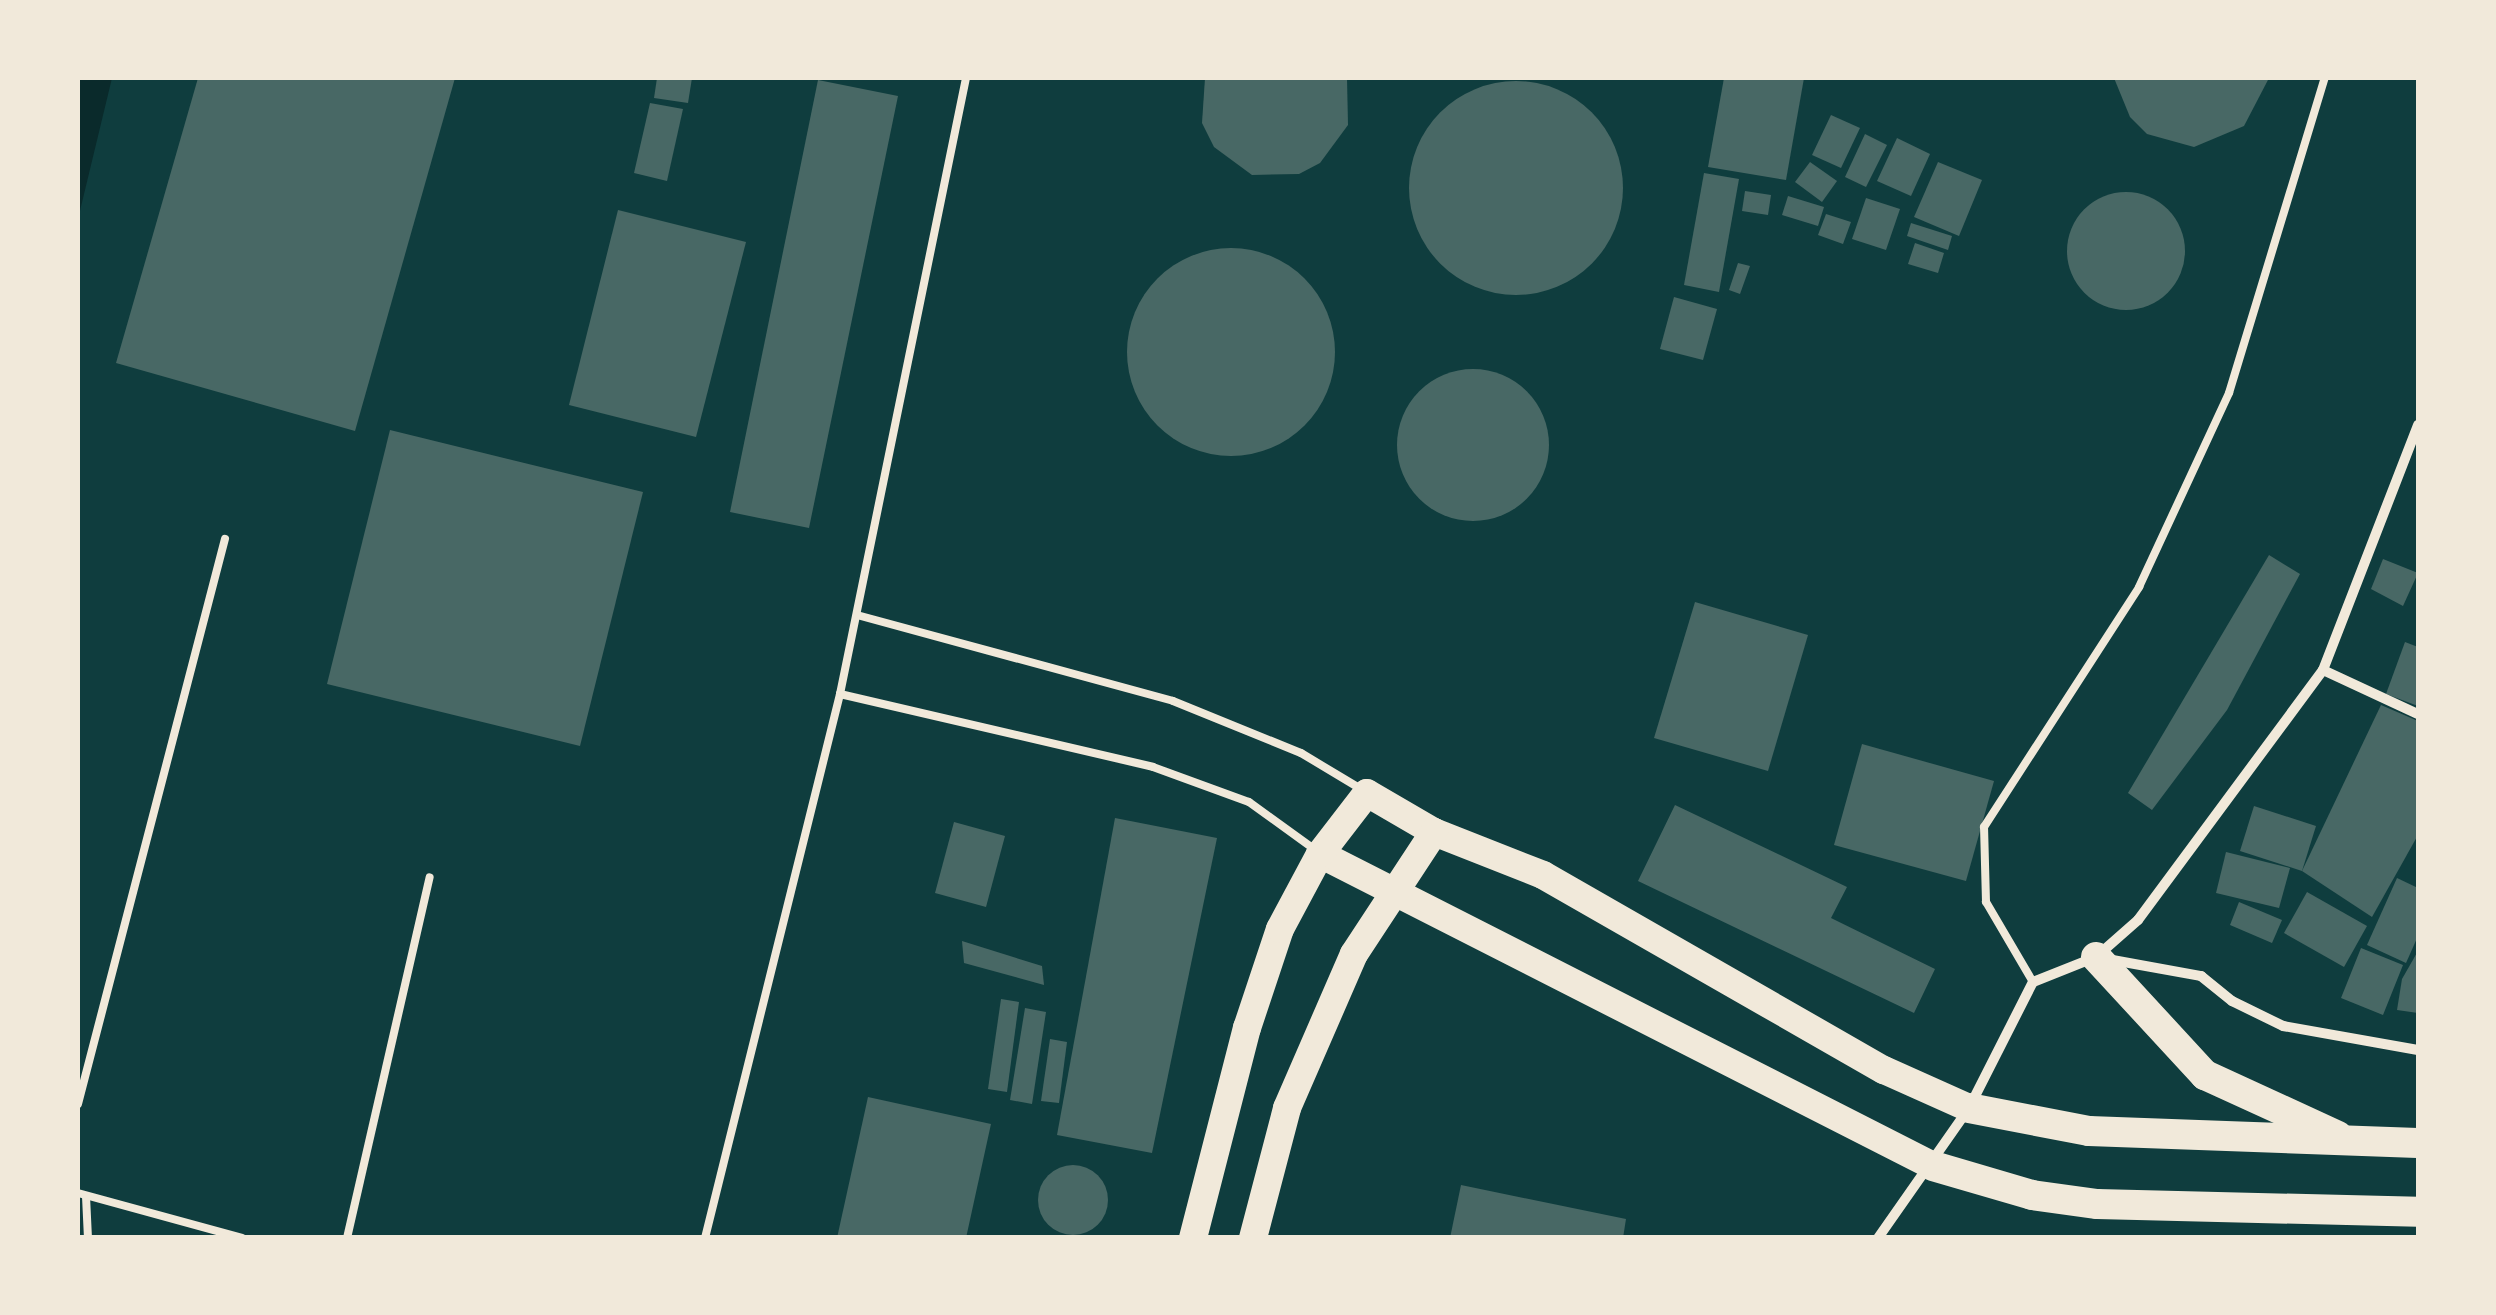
<!DOCTYPE html>
<html>
<head>
<meta charset="utf-8">
<style>
	body { margin:0 }
	#map { position:relative; width:2496px; height:1315px; overflow:hidden; background:#0f3d3e; font-family:Jost,sans-serif }
	div>[style] { position:absolute }
	.water>* { inset:0; background:#0a2a2b }
	.building>* { inset:0; background:#486865 }
	.round { border-radius:50% }
	.service>* { height:8px; margin:-4px; padding:0 4px; transform-origin:4px; border-radius:4px; background:#f1e9da }
	.minor>* { height:10px; margin:-5px; padding:0 5px; transform-origin:5px; border-radius:5px; background:#f1e9da }
	.trunk>* { height:28px; margin:-14px; padding:0 14px; transform-origin:14px; border-radius:14px; background:#f1e9da }
	.motorway>* { height:30px; margin:-15px; padding:0 15px; transform-origin:15px; border-radius:15px; background:#f1e9da }
	span { translate:-50% -50%; white-space:nowrap; text-align:center; line-height:1.15; -webkit-text-stroke:8px #f1e9da; paint-order:stroke }
	.frame { position:absolute; inset:0; border:80px solid #f1e9da; pointer-events:none }
</style>
</head>
<body>
<div id="map">
	<div class="water">
		<i style="clip-path:polygon(78px 78px,112px 78px,78px 219px)"></i>
	</div>
	<div class="building">
		<i style="clip-path:polygon(198px 78px,455px 78px,355px 431px,116px 363px)"></i>
		<i style="clip-path:polygon(657px 78px,692px 78px,688px 103px,654px 98px)"></i>
		<i style="clip-path:polygon(1205px 78px,1347px 78px,1348px 125px,1320px 163px,1299px 174px,1252px 175px,1214px 147px,1202px 123px)"></i>
		<i style="clip-path:polygon(1724px 78px,1804px 78px,1786px 180px,1708px 167px)"></i>
		<i style="clip-path:polygon(2114px 78px,2269px 78px,2244px 126px,2194px 147px,2147px 134px,2130px 117px)"></i>
		<i style="clip-path:polygon(818px 80px,898px 96px,809px 528px,730px 512px)"></i>
		<i class="round" style="left:1409px;top:81px;width:214px;height:214px"></i>
		<i style="clip-path:polygon(650px 103px,683px 109px,667px 181px,634px 173px)"></i>
		<i style="clip-path:polygon(1831px 115px,1860px 128px,1841px 168px,1812px 155px)"></i>
		<i style="clip-path:polygon(1865px 134px,1887px 145px,1866px 187px,1845px 177px)"></i>
		<i style="clip-path:polygon(1897px 138px,1930px 154px,1911px 196px,1877px 181px)"></i>
		<i style="clip-path:polygon(1810px 162px,1837px 181px,1822px 202px,1795px 182px)"></i>
		<i style="clip-path:polygon(1938px 162px,1982px 180px,1959px 236px,1914px 217px)"></i>
		<i style="clip-path:polygon(1704px 173px,1739px 179px,1719px 292px,1684px 285px)"></i>
		<i style="clip-path:polygon(1745px 191px,1771px 195px,1768px 215px,1742px 211px)"></i>
		<i class="round" style="left:2067px;top:192px;width:118px;height:118px"></i>
		<i style="clip-path:polygon(1788px 196px,1824px 207px,1818px 226px,1782px 215px)"></i>
		<i style="clip-path:polygon(1866px 198px,1900px 209px,1886px 250px,1852px 239px)"></i>
		<i style="clip-path:polygon(618px 210px,746px 242px,696px 437px,569px 405px)"></i>
		<i style="clip-path:polygon(1826px 214px,1851px 222px,1843px 244px,1818px 235px)"></i>
		<i style="clip-path:polygon(1911px 223px,1952px 236px,1948px 250px,1907px 236px)"></i>
		<i style="clip-path:polygon(1915px 243px,1944px 253px,1938px 273px,1908px 264px)"></i>
		<i class="round" style="left:1127px;top:248px;width:208px;height:208px"></i>
		<i style="clip-path:polygon(1738px 263px,1750px 266px,1740px 294px,1729px 290px)"></i>
		<i style="clip-path:polygon(1674px 297px,1717px 309px,1703px 360px,1660px 349px)"></i>
		<i class="round" style="left:1397px;top:369px;width:152px;height:152px"></i>
		<i style="clip-path:polygon(390px 430px,643px 492px,580px 746px,327px 684px)"></i>
		<i style="clip-path:polygon(2269px 555px,2300px 574px,2227px 710px,2152px 810px,2128px 793px)"></i>
		<i style="clip-path:polygon(2383px 559px,2418px 573px,2403px 606px,2371px 589px)"></i>
		<i style="clip-path:polygon(1695px 602px,1808px 635px,1768px 771px,1654px 738px)"></i>
		<i style="clip-path:polygon(2405px 642px,2418px 647px,2418px 706px,2386px 694px)"></i>
		<i style="clip-path:polygon(2381px 705px,2418px 721px,2418px 835px,2372px 917px,2302px 871px)"></i>
		<i style="clip-path:polygon(1862px 744px,1994px 781px,1966px 881px,1834px 845px)"></i>
		<i style="clip-path:polygon(1675px 805px,1847px 887px,1831px 918px,1935px 969px,1914px 1013px,1638px 881px)"></i>
		<i style="clip-path:polygon(2254px 806px,2316px 826px,2302px 871px,2240px 851px)"></i>
		<i style="clip-path:polygon(1115px 818px,1217px 838px,1152px 1153px,1057px 1135px)"></i>
		<i style="clip-path:polygon(954px 822px,1005px 836px,986px 907px,935px 893px)"></i>
		<i style="clip-path:polygon(2226px 852px,2290px 868px,2279px 908px,2216px 893px)"></i>
		<i style="clip-path:polygon(2397px 878px,2418px 888px,2418px 936px,2406px 963px,2367px 945px)"></i>
		<i style="clip-path:polygon(2307px 892px,2367px 926px,2344px 967px,2284px 933px)"></i>
		<i style="clip-path:polygon(2239px 902px,2282px 920px,2272px 943px,2230px 925px)"></i>
		<i style="clip-path:polygon(962px 941px,1042px 966px,1044px 985px,964px 963px)"></i>
		<i style="clip-path:polygon(2361px 948px,2403px 965px,2383px 1015px,2341px 998px)"></i>
		<i style="clip-path:polygon(2418px 951px,2418px 1013px,2397px 1010px,2402px 979px)"></i>
		<i style="clip-path:polygon(1001px 999px,1019px 1002px,1007px 1092px,988px 1089px)"></i>
		<i style="clip-path:polygon(1025px 1008px,1046px 1012px,1032px 1104px,1010px 1100px)"></i>
		<i style="clip-path:polygon(1050px 1039px,1067px 1042px,1059px 1103px,1041px 1101px)"></i>
		<i style="clip-path:polygon(868px 1097px,991px 1124px,966px 1238px,837px 1238px)"></i>
		<i class="round" style="left:1038px;top:1165px;width:70px;height:70px"></i>
		<i style="clip-path:polygon(1461px 1185px,1626px 1219px,1623px 1238px,1450px 1238px)"></i>
	</div>
	<div class="service">
		<i style="left:857px;top:615px;width:327px;rotate:15.2deg"></i>
		<i style="left:1173px;top:701px;width:138px;rotate:22.1deg"></i>
		<i style="left:1301px;top:753px;width:70px;rotate:31deg"></i>
		<i style="left:840px;top:694px;width:321px;rotate:13.1deg"></i>
		<i style="left:1153px;top:767px;width:102px;rotate:20deg"></i>
		<i style="left:1249px;top:802px;width:84px;rotate:35.8deg"></i>
		<i style="left:2033px;top:982px;width:93px;rotate:-120.4deg"></i>
		<i style="left:1986px;top:902px;width:75px;rotate:-91.5deg"></i>
		<i style="left:1984px;top:827px;width:286px;rotate:-57.1deg"></i>
		<i style="left:2139px;top:587px;width:214px;rotate:-65.1deg"></i>
		<i style="left:2229px;top:393px;width:329px;rotate:-73.1deg"></i>
		<i style="left:78px;top:1104px;width:584px;rotate:-75.42deg"></i>
		<i style="left:78px;top:1193px;width:170px;rotate:15.3deg"></i>
		<i style="left:86px;top:1196px;width:42px;rotate:87.3deg"></i>
		<i style="left:347px;top:1238px;width:370px;rotate:-77.1deg"></i>
		<i style="left:705px;top:1238px;width:561px;rotate:-76.06deg"></i>
		<i style="left:840px;top:694px;width:629px;rotate:-78.44deg"></i>
	</div>
	<div class="minor">
		<i style="left:2323px;top:670px;width:105px;rotate:24.9deg"></i>
		<i style="left:2107px;top:959px;width:96px;rotate:10.3deg"></i>
		<i style="left:2201px;top:976px;width:40px;rotate:39deg"></i>
		<i style="left:2232px;top:1001px;width:57px;rotate:26.1deg"></i>
		<i style="left:2283px;top:1026px;width:137px;rotate:10.1deg"></i>
		<i style="left:1878px;top:1238px;width:159px;rotate:-55deg"></i>
		<i style="left:1969px;top:1108px;width:141px;rotate:-63.1deg"></i>
		<i style="left:2033px;top:982px;width:68px;rotate:-21.6deg"></i>
		<i style="left:2096px;top:957px;width:56px;rotate:-41.4deg"></i>
		<i style="left:2138px;top:920px;width:311px;rotate:-53.5deg"></i>
		<i style="left:2323px;top:670px;width:263px;rotate:-68.8deg"></i>
	</div>
	<div class="trunk">
		<i style="left:1320px;top:854px;width:688px;rotate:26.97deg"></i>
		<i style="left:1193px;top:1238px;width:217px;rotate:-75.6deg"></i>
		<i style="left:1247px;top:1028px;width:104px;rotate:-71.6deg"></i>
		<i style="left:1280px;top:929px;width:85px;rotate:-61.9deg"></i>
		<i style="left:1320px;top:854px;width:77px;rotate:-52.4deg"></i>
		<i style="left:1367px;top:793px;width:78px;rotate:30.2deg"></i>
		<i style="left:1434px;top:832px;width:117px;rotate:21.5deg"></i>
		<i style="left:1543px;top:875px;width:393px;rotate:29.8deg"></i>
		<i style="left:1884px;top:1070px;width:93px;rotate:24.1deg"></i>
		<i style="left:1253px;top:1238px;width:134px;rotate:-75.3deg"></i>
		<i style="left:1287px;top:1108px;width:168px;rotate:-66.5deg"></i>
		<i style="left:1354px;top:954px;width:146px;rotate:-56.7deg"></i>
	</div>
	<div class="motorway">
		<i style="left:2096px;top:957px;width:161px;rotate:47.3deg"></i>
		<i style="left:2205px;top:1075px;width:146px;rotate:24.6deg"></i>
		<i style="left:1969px;top:1108px;width:122px;rotate:10.9deg"></i>
		<i style="left:2089px;top:1131px;width:329px;rotate:2.1deg"></i>
		<i style="left:1933px;top:1166px;width:103px;rotate:16.3deg"></i>
		<i style="left:2032px;top:1195px;width:66px;rotate:7.9deg"></i>
		<i style="left:2097px;top:1204px;width:321px;rotate:1.4deg"></i>
	</div>
	<div class="frame"></div>
</div>
</body>
</html>
